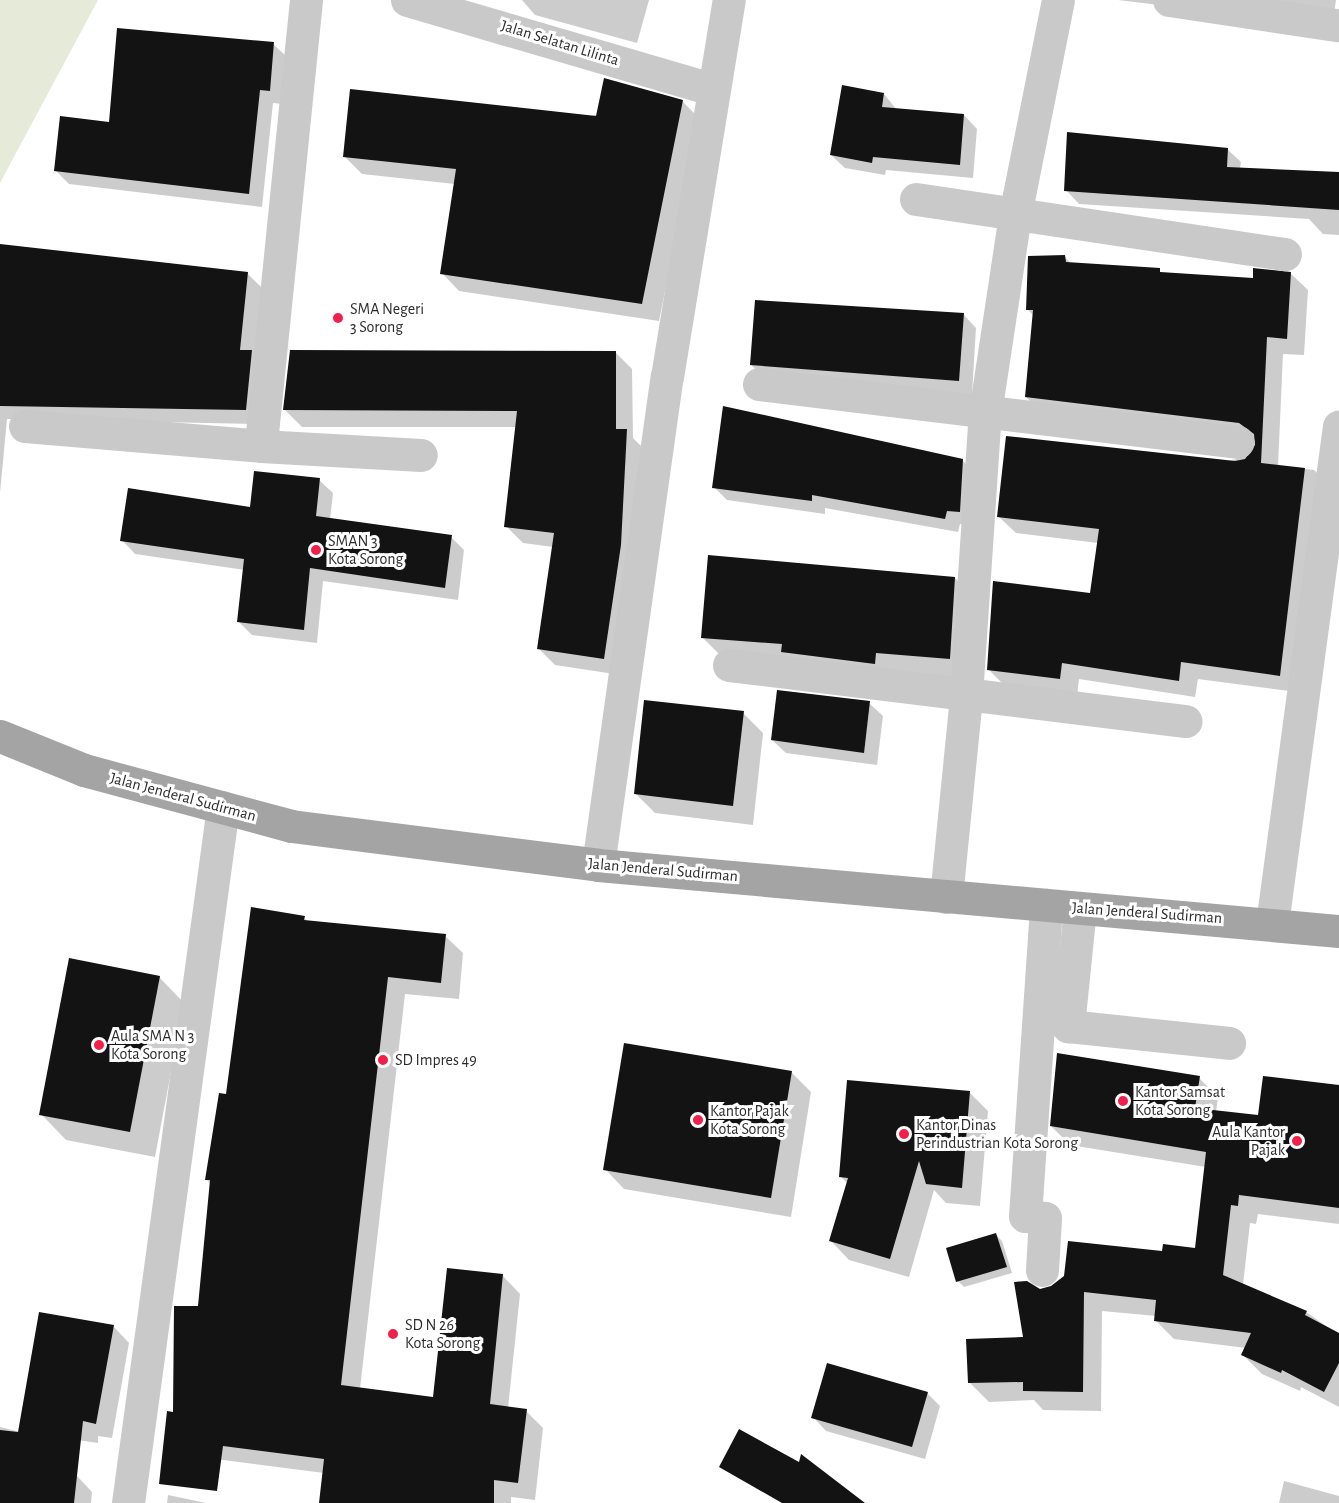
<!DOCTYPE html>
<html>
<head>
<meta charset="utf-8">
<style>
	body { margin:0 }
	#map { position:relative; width:1339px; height:1503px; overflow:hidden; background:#fff; font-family:"Alegreya Sans",sans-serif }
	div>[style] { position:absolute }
	.green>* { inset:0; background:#e5ebd8 }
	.shadow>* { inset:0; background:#0003 }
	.building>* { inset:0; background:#131313 }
	.minor>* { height:33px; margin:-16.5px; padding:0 16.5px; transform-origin:16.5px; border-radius:16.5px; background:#c9c9c9 }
	.major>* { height:33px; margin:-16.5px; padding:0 16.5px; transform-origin:16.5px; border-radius:16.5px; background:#a4a4a4 }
	.dots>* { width:16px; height:16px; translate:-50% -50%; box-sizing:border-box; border:3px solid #fff; border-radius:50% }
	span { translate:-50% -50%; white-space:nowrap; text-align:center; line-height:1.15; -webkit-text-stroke:6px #fff; paint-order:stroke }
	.street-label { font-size:16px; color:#2c2c2c }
	.poi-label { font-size:16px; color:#2c2c2c }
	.left { translate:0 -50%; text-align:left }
	.right { translate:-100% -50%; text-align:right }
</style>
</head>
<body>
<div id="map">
	<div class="green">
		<i style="clip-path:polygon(0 0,98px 0,0 183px)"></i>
	</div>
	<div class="shadow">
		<i style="clip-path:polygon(522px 0,649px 0,637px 43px,535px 15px)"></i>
		<i style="clip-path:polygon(1118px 0,1336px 0,1332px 26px)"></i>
		<i style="clip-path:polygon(273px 44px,287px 57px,283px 104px,273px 103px,262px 207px,69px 184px,55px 170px,110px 123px)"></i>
		<i style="clip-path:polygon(884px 94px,897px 110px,964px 115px,977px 129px,973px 178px,886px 170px,885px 175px,845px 168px,831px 155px)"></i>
		<i style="clip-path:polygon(682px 101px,700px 119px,659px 321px,459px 291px,442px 273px,455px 184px,362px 174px,344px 156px)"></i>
		<i style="clip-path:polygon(1227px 149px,1241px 162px,1240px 169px,1339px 173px,1339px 235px,1323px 234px,1309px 219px,1079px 204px,1066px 190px)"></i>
		<i style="clip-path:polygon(0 246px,247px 273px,261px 287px,260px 424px,7px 419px,0 493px)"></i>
		<i style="clip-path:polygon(1065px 257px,1072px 265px,1254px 280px,1290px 273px,1308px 290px,1304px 355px,1283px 354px,1278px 466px,1314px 470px,1331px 487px,1297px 692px,1198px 679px,1195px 697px,1079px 679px,1077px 696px,1005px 686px,988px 669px,1091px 595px,1098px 543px,1016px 533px,998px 516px,1253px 455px,1255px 440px,1043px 414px,1026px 397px,1034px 316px,1028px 310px)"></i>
		<i style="clip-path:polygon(963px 314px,976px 328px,972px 394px,765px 378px,751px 365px)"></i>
		<i style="clip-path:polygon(615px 352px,632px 369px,633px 438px,643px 448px,621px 675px,555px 665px,538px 648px,553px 547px,523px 543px,506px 526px,517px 427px,302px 427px,285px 410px)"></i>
		<i style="clip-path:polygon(962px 460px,976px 474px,972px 525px,960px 524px,958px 532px,825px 508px,825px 514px,727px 500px,714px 487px)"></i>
		<i style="clip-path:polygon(319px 480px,333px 493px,330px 520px,451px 537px,464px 550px,458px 600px,323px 581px,317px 643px,252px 635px,239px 622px,245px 570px,135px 554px,122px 540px,251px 508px)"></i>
		<i style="clip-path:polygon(955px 578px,974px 598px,969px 678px,722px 657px,702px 637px)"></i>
		<i style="clip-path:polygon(869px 703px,883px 716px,877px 765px,786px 753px,772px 740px)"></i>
		<i style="clip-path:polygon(743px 713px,763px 733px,753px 825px,655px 813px,635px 793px)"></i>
		<i style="clip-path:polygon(304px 918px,309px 922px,445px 936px,463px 953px,459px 999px,405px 994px,360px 1389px,434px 1399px,503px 1276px,520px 1294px,508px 1408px,526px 1411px,543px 1428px,535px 1500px,511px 1497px,511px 1503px,320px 1503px,324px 1473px,192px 1456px,199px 1307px,211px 1184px,206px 1179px,227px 1096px)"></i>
		<i style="clip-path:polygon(159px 977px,184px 1003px,155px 1157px,66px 1140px,41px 1114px)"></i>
		<i style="clip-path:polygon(791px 1072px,811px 1092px,791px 1217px,624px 1189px,605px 1169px)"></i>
		<i style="clip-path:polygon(1199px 1078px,1218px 1097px,1216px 1112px,1260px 1117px,1339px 1087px,1339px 1224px,1258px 1214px,1256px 1224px,1250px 1223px,1243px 1285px,1306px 1312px,1339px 1335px,1339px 1407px,1301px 1387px,1300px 1391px,1262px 1374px,1243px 1355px,1246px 1348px,1174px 1339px,1155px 1320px,1156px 1316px,1102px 1311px,1101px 1411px,1043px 1410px,1034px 1400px,989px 1402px,970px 1383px,1025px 1338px,1040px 1290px,1163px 1253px,1196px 1250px,1206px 1167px,1070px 1145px,1051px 1126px)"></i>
		<i style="clip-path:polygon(969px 1092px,988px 1111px,980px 1206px,946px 1203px,934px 1190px,909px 1277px,849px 1260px,831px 1241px,848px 1184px,840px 1176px)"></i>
		<i style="clip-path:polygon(996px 1235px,1002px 1241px,1012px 1273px,964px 1287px,958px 1281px)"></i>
		<i style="clip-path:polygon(114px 1327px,129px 1343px,112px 1438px,98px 1436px,98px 1443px,77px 1440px,77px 1476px,92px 1492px,91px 1503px,0 1503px,0 1427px,20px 1432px)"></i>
		<i style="clip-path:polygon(927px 1393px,940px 1406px,925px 1459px,826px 1431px,813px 1417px)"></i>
		<i style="clip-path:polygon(1284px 1481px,1339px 1496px,1339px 1503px,1279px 1503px)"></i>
		<i style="clip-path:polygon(168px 1495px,206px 1503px,167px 1503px)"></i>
	</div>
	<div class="building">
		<i style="clip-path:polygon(117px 28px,274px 42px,270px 91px,260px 90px,249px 194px,54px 171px,60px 116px,109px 122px)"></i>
		<i style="clip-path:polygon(604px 78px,683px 100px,642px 304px,440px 274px,456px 169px,343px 157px,350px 89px,596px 116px)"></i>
		<i style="clip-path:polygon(842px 85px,884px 93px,882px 107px,964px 114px,960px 165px,873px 157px,872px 163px,830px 155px)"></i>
		<i style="clip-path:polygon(1067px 132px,1228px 148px,1227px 167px,1339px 172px,1339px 210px,1064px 191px)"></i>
		<i style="clip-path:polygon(0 244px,248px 272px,240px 350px,252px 350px,246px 410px,0 406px)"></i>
		<i style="clip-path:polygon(1065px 255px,1066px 262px,1160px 268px,1160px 272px,1253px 278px,1253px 268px,1291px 272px,1287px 339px,1267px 337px,1261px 463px,1305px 468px,1280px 676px,1181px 662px,1179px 681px,1062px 663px,1060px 679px,987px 670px,993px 581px,1090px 593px,1099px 529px,997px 517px,1006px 436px,1235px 461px,1245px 459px,1255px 445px,1254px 434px,1239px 423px,1025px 397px,1033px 310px,1026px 310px,1028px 256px)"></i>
		<i style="clip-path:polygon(755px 300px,964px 313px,959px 381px,750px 365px)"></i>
		<i style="clip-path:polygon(290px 350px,616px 351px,616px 429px,627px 429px,621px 545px,604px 659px,537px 649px,554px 533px,504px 527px,517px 411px,283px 410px)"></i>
		<i style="clip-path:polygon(723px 406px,963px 459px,960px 512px,947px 511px,945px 519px,812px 495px,812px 501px,712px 488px)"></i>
		<i style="clip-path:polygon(254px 471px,320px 478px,316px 516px,452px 535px,445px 588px,310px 568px,304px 630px,237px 622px,244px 559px,120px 541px,128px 488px,250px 507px)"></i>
		<i style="clip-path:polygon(708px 555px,955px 577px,950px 659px,876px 653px,875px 664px,781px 652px,782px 644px,701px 638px)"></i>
		<i style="clip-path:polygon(777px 690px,870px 701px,864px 753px,771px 740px)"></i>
		<i style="clip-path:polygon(644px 700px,744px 711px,733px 806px,634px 794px)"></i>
		<i style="clip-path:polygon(251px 907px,305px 916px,304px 920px,446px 934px,441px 983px,388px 977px,341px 1385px,433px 1397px,447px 1268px,503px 1274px,490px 1404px,527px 1409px,518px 1483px,494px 1480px,494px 1503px,319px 1503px,324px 1459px,223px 1446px,217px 1491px,159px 1484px,167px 1411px,173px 1412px,174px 1306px,198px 1306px,210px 1180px,205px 1180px,219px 1093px,226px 1094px)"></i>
		<i style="clip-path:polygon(69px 958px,160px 976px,130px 1132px,39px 1115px)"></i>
		<i style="clip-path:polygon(624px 1043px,792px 1071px,771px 1198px,603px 1170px)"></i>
		<i style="clip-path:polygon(1057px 1053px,1200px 1076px,1195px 1108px,1258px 1115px,1263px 1076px,1339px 1085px,1339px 1208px,1239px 1195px,1238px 1206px,1231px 1205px,1223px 1275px,1307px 1311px,1305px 1315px,1339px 1333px,1339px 1363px,1324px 1392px,1282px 1370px,1281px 1373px,1241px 1355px,1251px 1333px,1154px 1321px,1156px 1300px,1084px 1292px,1083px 1392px,1023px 1391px,1023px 1382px,968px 1383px,966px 1339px,1023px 1337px,1014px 1282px,1027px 1281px,1040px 1289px,1051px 1286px,1064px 1276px,1068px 1241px,1162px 1251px,1163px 1244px,1195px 1248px,1206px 1152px,1050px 1126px)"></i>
		<i style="clip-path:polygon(847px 1080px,970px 1091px,962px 1188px,926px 1184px,919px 1161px,890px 1259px,829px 1241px,848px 1178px,839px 1177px)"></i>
		<i style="clip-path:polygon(996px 1233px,1007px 1267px,956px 1282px,946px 1248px)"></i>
		<i style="clip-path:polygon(39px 1312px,114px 1325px,96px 1424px,83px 1421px,74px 1503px,0 1503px,0 1430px,18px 1432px)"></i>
		<i style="clip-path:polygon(827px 1363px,928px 1392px,912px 1447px,811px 1418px)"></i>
		<i style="clip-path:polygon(739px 1429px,799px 1462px,801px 1454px,865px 1503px,782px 1503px,719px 1467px)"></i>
	</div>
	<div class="minor">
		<i style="left:306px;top:0;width:448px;rotate:95.8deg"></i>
		<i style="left:261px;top:446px;width:160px;rotate:3.2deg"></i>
		<i style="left:407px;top:0;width:318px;rotate:16.3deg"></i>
		<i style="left:1169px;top:0;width:170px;rotate:8.5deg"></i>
		<i style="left:916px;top:199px;width:373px;rotate:8.5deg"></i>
		<i style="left:759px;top:384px;width:482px;rotate:6.9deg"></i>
		<i style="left:25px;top:426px;width:237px;rotate:4.8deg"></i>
		<i style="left:729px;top:665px;width:460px;rotate:7deg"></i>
		<i style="left:598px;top:865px;width:493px;rotate:-82deg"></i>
		<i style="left:667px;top:377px;width:382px;rotate:-80.7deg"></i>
		<i style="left:946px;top:897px;width:202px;rotate:-84.3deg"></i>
		<i style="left:966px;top:696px;width:284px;rotate:-86.2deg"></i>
		<i style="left:985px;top:413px;width:200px;rotate:-81.4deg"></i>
		<i style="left:1015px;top:215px;width:219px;rotate:-78.7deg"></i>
		<i style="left:1080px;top:908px;width:119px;rotate:95.8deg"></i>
		<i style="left:1068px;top:1026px;width:162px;rotate:6deg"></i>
		<i style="left:1272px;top:924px;width:502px;rotate:-82.34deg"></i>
		<i style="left:1042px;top:1270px;width:52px;rotate:-86.7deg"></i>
		<i style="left:1045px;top:1218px;width:20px;rotate:-174deg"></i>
		<i style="left:1025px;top:1216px;width:312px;rotate:-86.1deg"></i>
		<i style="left:128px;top:1503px;width:702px;rotate:-82.23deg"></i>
	</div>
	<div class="major">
		<i style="left:0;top:736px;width:91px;rotate:22deg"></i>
		<i style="left:84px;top:770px;width:214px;rotate:15.1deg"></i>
		<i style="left:291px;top:826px;width:309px;rotate:7.2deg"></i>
		<i style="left:598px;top:865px;width:744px;rotate:5.09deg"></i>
	</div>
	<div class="dots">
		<i style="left:338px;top:318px;background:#f1204a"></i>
		<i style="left:316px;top:550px;background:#f1204a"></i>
		<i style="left:99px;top:1045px;background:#f1204a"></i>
		<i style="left:383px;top:1060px;background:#f1204a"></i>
		<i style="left:1123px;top:1101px;background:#f1204a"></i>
		<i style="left:698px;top:1120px;background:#f1204a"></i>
		<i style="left:904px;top:1134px;background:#f1204a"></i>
		<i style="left:1297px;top:1141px;background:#f1204a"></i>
		<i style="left:393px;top:1334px;background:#f1204a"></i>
	</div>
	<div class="street-label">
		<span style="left:560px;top:43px;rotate:17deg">Jalan Selatan Lilinta</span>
		<span style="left:183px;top:797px;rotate:15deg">Jalan Jenderal Sudirman</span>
		<span style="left:663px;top:870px;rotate:5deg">Jalan Jenderal Sudirman</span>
		<span style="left:1147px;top:913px;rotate:4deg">Jalan Jenderal Sudirman</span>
	</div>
	<div class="poi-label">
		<span class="left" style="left:350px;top:318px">SMA Negeri<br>3 Sorong</span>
		<span class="left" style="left:328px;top:550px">SMAN 3<br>Kota Sorong</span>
		<span class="left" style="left:111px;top:1045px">Aula SMA N 3<br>Kota Sorong</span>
		<span class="left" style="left:395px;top:1060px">SD Impres 49</span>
		<span class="left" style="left:1135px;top:1101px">Kantor Samsat<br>Kota Sorong</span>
		<span class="left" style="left:710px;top:1120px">Kantor Pajak<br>Kota Sorong</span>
		<span class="left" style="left:916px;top:1134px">Kantor Dinas<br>Perindustrian Kota Sorong</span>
		<span class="right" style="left:1285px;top:1141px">Aula Kantor<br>Pajak</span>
		<span class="left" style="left:405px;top:1334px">SD N 26<br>Kota Sorong</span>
	</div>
</div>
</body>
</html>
